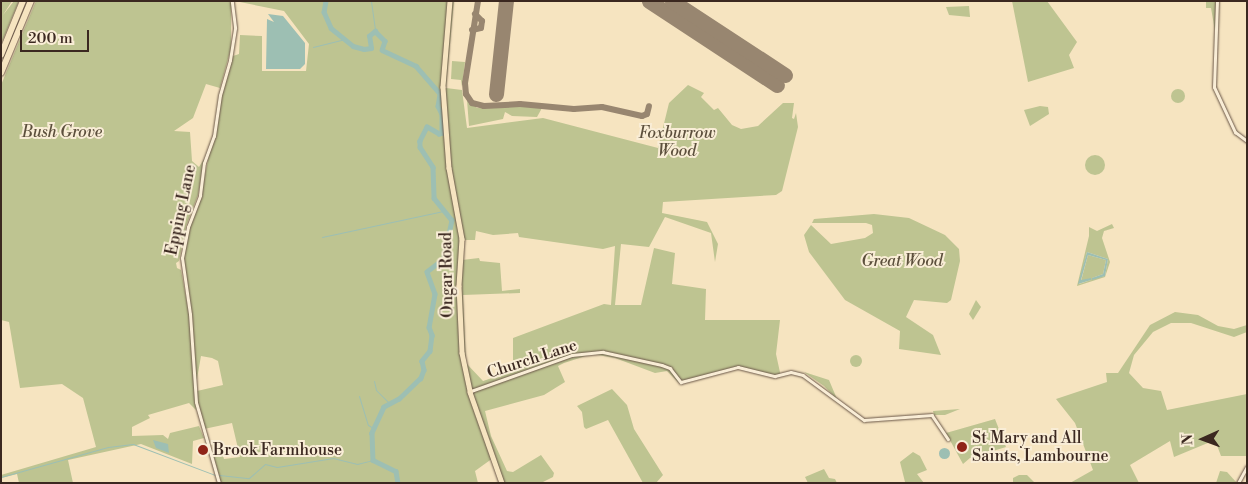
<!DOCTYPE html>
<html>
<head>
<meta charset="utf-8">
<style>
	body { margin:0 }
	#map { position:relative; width:1248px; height:484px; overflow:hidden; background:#f6e4c0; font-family:"Libre Bodoni",serif }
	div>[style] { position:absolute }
	.green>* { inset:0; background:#bec491 }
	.round { border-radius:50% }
	.water>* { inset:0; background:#9dbfb3 }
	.stream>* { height:1px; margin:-0.5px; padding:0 0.5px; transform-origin:0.5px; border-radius:0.5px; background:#9dbfb3 }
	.river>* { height:4.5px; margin:-2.25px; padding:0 2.25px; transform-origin:2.25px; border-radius:2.25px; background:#9dbfb3 }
	.taxiway>* { height:6px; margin:-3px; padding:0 3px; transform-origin:3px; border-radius:3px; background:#988670 }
	.runway>* { height:15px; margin:-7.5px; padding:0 7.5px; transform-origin:7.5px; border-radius:7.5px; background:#988670 }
	.roads { filter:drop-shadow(0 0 1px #6a5748) drop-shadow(0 0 1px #6a5748) }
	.minor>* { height:2.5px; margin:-1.25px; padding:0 1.25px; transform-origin:1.25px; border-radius:1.25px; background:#f9edd6 }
	.tertiary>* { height:3px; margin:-1.5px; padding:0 1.5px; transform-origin:1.5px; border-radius:1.5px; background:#f9edd6 }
	.primary>* { height:4.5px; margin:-2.25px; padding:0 2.25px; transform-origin:2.25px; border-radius:2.25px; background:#f6e4c0 }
	.motorway>* { height:5.5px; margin:-2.75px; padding:0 2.75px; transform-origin:2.75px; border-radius:2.75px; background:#f6e4c0 }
	.dots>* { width:14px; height:14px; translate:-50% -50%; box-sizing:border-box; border:2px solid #f9edd6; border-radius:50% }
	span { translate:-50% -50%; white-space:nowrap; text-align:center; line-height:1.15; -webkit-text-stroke:4px #f9edd6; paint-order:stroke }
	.park-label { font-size:16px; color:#5c4f3c; font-style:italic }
	.street-label { font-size:16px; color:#3b2820 }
	.poi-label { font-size:16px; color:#3b2820 }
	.left { translate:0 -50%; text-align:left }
	.frame { position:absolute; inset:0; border:2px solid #3b2820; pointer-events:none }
	.north { position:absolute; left:1178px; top:414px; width:50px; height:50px; -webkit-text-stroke:4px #f9edd6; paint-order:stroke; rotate:268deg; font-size:14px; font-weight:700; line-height:20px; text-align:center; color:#3b2820 }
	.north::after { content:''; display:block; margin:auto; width:18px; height:22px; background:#3b2820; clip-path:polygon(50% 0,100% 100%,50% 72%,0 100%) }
	.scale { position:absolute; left:20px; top:30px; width:69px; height:22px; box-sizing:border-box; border:2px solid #3b2820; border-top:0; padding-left:6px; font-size:15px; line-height:18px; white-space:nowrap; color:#3b2820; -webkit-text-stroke:4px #f9edd6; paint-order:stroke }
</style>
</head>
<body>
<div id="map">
	<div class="green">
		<i style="clip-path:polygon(1px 1px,12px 1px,3px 15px,14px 1px,19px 1px,1px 44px)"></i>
		<i style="clip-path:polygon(36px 1px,231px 1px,231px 48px,220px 88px,206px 84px,193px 118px,174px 131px,190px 132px,192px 161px,199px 167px,204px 159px,198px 195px,186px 226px,179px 261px,176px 263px,177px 268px,181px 270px,189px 314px,196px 410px,189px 403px,148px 415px,150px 418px,132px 427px,132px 436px,163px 435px,168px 439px,170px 433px,199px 426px,204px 438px,193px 441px,192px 464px,141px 444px,68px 460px,73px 483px,19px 483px,17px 474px,1px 478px,1px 475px,96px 447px,83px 398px,62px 384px,20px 388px,9px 322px,1px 320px,1px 85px)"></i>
		<i style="clip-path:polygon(evenodd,235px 1px,454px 1px,446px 88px,462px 90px,467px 128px,543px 118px,658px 148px,669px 103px,688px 85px,704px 93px,701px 97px,714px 110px,718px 108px,732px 125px,741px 129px,758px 126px,783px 103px,794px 103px,792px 118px,794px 119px,796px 113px,798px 127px,782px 191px,776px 195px,663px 202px,662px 213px,707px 222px,718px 244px,715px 262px,711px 233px,665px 217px,649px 247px,621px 244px,615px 305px,641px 305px,654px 248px,675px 253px,672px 284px,706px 289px,705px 320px,780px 320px,776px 354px,781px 377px,738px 368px,684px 383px,678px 382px,667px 371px,655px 373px,615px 358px,592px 354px,564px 363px,558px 366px,565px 382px,544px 395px,485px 411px,491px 436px,507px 471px,513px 472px,541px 455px,554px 473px,553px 477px,541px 483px,503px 483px,489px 441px,493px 458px,475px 471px,478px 483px,221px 483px,213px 454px,222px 452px,224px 459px,240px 457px,232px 423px,204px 429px,196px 402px,197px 391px,223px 385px,218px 361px,212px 358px,201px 356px,197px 379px,195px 379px,191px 314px,183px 255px,187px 233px,201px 195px,221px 95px,233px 56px,239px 54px,240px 35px,262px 36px,262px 71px,306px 71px,309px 44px,284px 11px,235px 1px,476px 231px,493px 235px,518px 233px,519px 237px,603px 249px,615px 246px,611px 305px,604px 304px,513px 338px,513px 371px,483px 381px,466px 363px,463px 295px,520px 293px,520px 289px,502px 291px,500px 263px,480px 261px,479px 258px,462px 260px,463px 240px,475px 240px,476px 231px)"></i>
		<i style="clip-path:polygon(1012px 1px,1047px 1px,1077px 42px,1069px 55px,1074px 68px,1028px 82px)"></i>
		<i style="clip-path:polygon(1206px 2px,1216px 2px,1215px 31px,1211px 8px,1206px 8px)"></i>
		<i style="clip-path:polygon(969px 6px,970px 17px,949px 15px,946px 7px)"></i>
		<i style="clip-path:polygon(452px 61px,465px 62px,462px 87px,461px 80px,451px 79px)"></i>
		<i class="round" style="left:1171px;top:89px;width:14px;height:14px"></i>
		<i style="clip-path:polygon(467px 100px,477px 108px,514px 105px,542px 108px,537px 117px,512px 116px,505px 112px,503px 119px,469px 126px)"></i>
		<i style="clip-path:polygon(1040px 106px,1048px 107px,1049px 114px,1030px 126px,1024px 110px)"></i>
		<i class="round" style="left:1085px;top:155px;width:20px;height:20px"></i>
		<i style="clip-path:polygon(874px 214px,909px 218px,945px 235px,959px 249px,960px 261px,951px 300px,947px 303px,914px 300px,906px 317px,933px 335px,941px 355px,899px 349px,900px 331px,845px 300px,809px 252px,804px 235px,811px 225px,831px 244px,865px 238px,873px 233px,872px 225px,866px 223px,812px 223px,814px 219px)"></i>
		<i style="clip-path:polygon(evenodd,1112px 224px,1114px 228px,1104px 231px,1102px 238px,1110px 262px,1105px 277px,1077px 286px,1089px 236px,1089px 227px,1097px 231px,1112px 224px,1087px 252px,1108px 259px,1105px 276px,1092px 278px,1103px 274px,1106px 260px,1088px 255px,1081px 281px,1091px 280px,1079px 284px,1087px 252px)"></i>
		<i style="clip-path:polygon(976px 300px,981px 307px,973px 320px,969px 314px)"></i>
		<i style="clip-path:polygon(1175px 312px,1198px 315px,1218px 326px,1234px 329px,1247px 325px,1247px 332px,1234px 337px,1191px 323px,1171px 323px,1153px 332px,1134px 355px,1129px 373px,1143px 388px,1161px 391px,1167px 410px,1247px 394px,1247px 456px,1221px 456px,1215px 440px,1174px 457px,1170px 441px,1130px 465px,1139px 483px,1070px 483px,1093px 470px,1075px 423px,1056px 399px,1107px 382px,1106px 373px,1118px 373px,1150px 325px)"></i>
		<i class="round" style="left:850px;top:355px;width:12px;height:12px"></i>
		<i style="clip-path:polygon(804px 372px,829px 380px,837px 399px,824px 386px)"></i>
		<i style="clip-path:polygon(612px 389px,627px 405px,634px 429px,663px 475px,656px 483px,643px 483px,608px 420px,586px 429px,584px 427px,582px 412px,577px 406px)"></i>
		<i style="clip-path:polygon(960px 409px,945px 415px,934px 415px,933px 411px)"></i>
		<i style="clip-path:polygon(995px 419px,1006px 447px,970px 458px,963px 464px,946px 433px)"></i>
		<i style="clip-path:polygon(913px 452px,920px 456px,927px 470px,917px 474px,924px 483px,905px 482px,900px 462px)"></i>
		<i style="clip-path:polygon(824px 469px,829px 478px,835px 479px,837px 483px,808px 483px,805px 477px)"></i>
		<i style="clip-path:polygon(1220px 471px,1227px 472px,1237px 483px,1216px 483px)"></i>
		<i style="clip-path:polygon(1019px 475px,1027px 475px,1035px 483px,1013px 483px,1013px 478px)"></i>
	</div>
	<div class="water">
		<i style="clip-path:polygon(268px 14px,283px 16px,305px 43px,305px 64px,300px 69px,266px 69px,267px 19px,274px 22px)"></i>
		<i style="clip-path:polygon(1087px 252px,1108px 259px,1105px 276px,1092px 280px,1092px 278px,1103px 274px,1106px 260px,1088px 255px,1081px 280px,1091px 278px,1091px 280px,1078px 284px)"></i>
		<i style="clip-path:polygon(153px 440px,168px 444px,169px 453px,156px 448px)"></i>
		<i class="round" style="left:938.5px;top:447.5px;width:11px;height:11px"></i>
	</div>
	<div class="stream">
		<i style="left:371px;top:1px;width:30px;rotate:82deg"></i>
		<i style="left:313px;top:47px;width:33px;rotate:-14deg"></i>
		<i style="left:322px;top:237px;width:124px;rotate:-12.1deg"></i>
		<i style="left:374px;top:381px;width:9px;rotate:77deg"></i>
		<i style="left:376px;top:390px;width:18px;rotate:45deg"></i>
		<i style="left:359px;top:396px;width:30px;rotate:73deg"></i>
		<i style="left:368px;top:425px;width:8px;rotate:30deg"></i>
		<i style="left:219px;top:475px;width:30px;rotate:6deg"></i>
		<i style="left:249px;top:478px;width:21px;rotate:-41deg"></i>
		<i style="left:265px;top:464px;width:12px;rotate:14deg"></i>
		<i style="left:277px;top:467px;width:57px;rotate:-9.1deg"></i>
		<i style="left:333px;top:458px;width:25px;rotate:14deg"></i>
		<i style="left:357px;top:464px;width:16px;rotate:-14deg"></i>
		<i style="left:1px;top:477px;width:111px;rotate:-15.7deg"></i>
		<i style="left:108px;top:447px;width:25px;rotate:-7deg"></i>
		<i style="left:133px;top:444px;width:88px;rotate:20.7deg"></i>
	</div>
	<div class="river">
		<i style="left:326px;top:1px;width:11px;rotate:100deg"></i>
		<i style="left:324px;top:12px;width:17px;rotate:66deg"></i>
		<i style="left:331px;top:28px;width:28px;rotate:39deg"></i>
		<i style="left:353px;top:46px;width:11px;rotate:15deg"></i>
		<i style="left:364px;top:49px;width:7px;rotate:-8deg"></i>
		<i style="left:371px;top:48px;width:12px;rotate:-99deg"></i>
		<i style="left:369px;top:36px;width:8px;rotate:-40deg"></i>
		<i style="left:375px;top:31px;width:14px;rotate:45deg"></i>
		<i style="left:385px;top:41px;width:9px;rotate:108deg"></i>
		<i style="left:382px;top:50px;width:38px;rotate:25deg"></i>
		<i style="left:416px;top:66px;width:37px;rotate:49deg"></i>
		<i style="left:440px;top:94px;width:12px;rotate:99deg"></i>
		<i style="left:438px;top:106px;width:9px;rotate:63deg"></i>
		<i style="left:442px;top:114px;width:19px;rotate:90deg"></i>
		<i style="left:442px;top:133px;width:3px;rotate:162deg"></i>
		<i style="left:439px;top:134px;width:14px;rotate:-150deg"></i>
		<i style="left:427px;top:127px;width:16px;rotate:117deg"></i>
		<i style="left:420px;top:141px;width:6px;rotate:90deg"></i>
		<i style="left:420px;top:147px;width:24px;rotate:57deg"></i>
		<i style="left:433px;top:167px;width:31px;rotate:88deg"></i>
		<i style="left:434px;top:198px;width:28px;rotate:51deg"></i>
		<i style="left:452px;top:220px;width:40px;rotate:102deg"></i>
		<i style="left:444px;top:259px;width:21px;rotate:143deg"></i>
		<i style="left:427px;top:272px;width:23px;rotate:70deg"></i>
		<i style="left:435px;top:294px;width:34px;rotate:100deg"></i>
		<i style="left:429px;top:327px;width:9px;rotate:69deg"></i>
		<i style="left:432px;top:335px;width:16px;rotate:97deg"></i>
		<i style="left:430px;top:351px;width:13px;rotate:129deg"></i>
		<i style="left:422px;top:361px;width:9px;rotate:77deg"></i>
		<i style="left:424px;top:370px;width:9px;rotate:111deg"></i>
		<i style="left:421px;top:378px;width:30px;rotate:136deg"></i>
		<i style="left:399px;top:399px;width:17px;rotate:152deg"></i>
		<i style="left:384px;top:407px;width:29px;rotate:115deg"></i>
		<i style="left:372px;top:433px;width:27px;rotate:88deg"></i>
		<i style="left:373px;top:460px;width:25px;rotate:26deg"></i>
		<i style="left:396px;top:471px;width:12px;rotate:81deg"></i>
	</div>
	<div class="taxiway">
		<i style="left:478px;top:1px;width:83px;rotate:99deg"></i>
		<i style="left:465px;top:83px;width:11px;rotate:85deg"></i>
		<i style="left:466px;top:94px;width:11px;rotate:56deg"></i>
		<i style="left:472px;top:103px;width:12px;rotate:14deg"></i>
		<i style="left:484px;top:106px;width:36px;rotate:-3deg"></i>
		<i style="left:520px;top:104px;width:54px;rotate:5.3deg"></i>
		<i style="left:574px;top:109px;width:28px;rotate:-4deg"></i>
		<i style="left:602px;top:107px;width:41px;rotate:12.7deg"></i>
		<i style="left:642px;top:116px;width:5px;rotate:-22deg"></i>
		<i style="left:647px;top:114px;width:8px;rotate:-76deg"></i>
		<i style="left:472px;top:30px;width:9px;rotate:-13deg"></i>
		<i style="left:481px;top:28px;width:7px;rotate:-82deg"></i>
		<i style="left:482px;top:21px;width:10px;rotate:-135deg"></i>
	</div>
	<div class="runway">
		<i style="left:649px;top:1px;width:153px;rotate:33.3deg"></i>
		<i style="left:672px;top:1px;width:135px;rotate:33.2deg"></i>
		<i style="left:496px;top:94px;width:94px;rotate:-83.9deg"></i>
	</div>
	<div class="roads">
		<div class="minor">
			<i style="left:471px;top:391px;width:107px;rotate:-19.6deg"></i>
			<i style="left:572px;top:355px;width:31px;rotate:-6deg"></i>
			<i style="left:603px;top:352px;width:60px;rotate:12.4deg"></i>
			<i style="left:662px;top:365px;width:9px;rotate:21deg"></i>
			<i style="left:670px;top:368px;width:18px;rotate:52deg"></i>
			<i style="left:681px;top:382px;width:59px;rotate:-14.7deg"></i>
			<i style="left:738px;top:367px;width:38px;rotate:14deg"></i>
			<i style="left:775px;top:376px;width:16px;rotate:-14deg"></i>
			<i style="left:791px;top:372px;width:12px;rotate:14deg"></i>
			<i style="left:803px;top:375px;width:76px;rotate:36.4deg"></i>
			<i style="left:864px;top:420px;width:68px;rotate:-4.2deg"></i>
			<i style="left:932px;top:415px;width:29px;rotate:56deg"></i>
			<i style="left:1238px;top:483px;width:18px;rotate:-61deg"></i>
		</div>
		<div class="tertiary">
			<i style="left:1217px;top:1px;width:86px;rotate:92deg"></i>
			<i style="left:1214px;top:87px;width:50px;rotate:65deg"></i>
			<i style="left:1235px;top:132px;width:15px;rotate:37deg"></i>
			<i style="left:219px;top:483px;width:84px;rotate:-105.9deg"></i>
			<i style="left:196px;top:402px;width:88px;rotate:-93.9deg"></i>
			<i style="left:190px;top:314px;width:57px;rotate:-98.1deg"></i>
			<i style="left:182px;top:258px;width:32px;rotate:-79deg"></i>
			<i style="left:188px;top:227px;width:34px;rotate:-69deg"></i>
			<i style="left:200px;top:195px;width:32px;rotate:-83deg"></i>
			<i style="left:204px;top:163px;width:29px;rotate:-70deg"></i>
			<i style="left:214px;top:136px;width:41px;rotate:-81.7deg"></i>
			<i style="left:220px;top:95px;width:36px;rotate:-74deg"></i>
			<i style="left:230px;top:60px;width:33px;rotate:-81deg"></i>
			<i style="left:235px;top:27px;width:26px;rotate:-97deg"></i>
		</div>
		<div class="primary">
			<i style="left:450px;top:1px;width:86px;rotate:94.7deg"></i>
			<i style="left:443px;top:87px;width:81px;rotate:85.8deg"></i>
			<i style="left:449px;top:168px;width:72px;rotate:79.6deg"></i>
			<i style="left:462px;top:239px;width:47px;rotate:93.7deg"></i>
			<i style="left:459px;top:286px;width:67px;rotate:87.4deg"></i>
			<i style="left:462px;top:353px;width:40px;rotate:78deg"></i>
			<i style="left:470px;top:392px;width:96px;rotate:70.6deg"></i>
		</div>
		<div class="motorway">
			<i style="left:1px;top:55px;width:58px;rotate:-67.8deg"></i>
			<i style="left:1px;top:73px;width:78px;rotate:-67.4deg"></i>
		</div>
	</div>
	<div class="dots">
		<i style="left:962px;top:447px;background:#8f2418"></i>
		<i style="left:203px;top:450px;background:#8f2418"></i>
	</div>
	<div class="park-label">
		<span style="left:62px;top:132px">Bush Grove</span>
		<span style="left:677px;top:142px">Foxburrow<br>Wood</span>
		<span style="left:902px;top:261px">Great Wood</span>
	</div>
	<div class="street-label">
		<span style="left:181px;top:210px;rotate:-78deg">Epping Lane</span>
		<span style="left:447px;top:275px;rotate:-91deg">Ongar Road</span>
		<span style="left:532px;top:359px;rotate:-18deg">Church Lane</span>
	</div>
	<div class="poi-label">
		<span class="left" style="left:972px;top:447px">St Mary and All<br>Saints, Lambourne</span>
		<span class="left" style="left:213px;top:450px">Brook Farmhouse</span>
	</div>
	<div class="frame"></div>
	<div class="north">N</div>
	<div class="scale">200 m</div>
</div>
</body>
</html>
